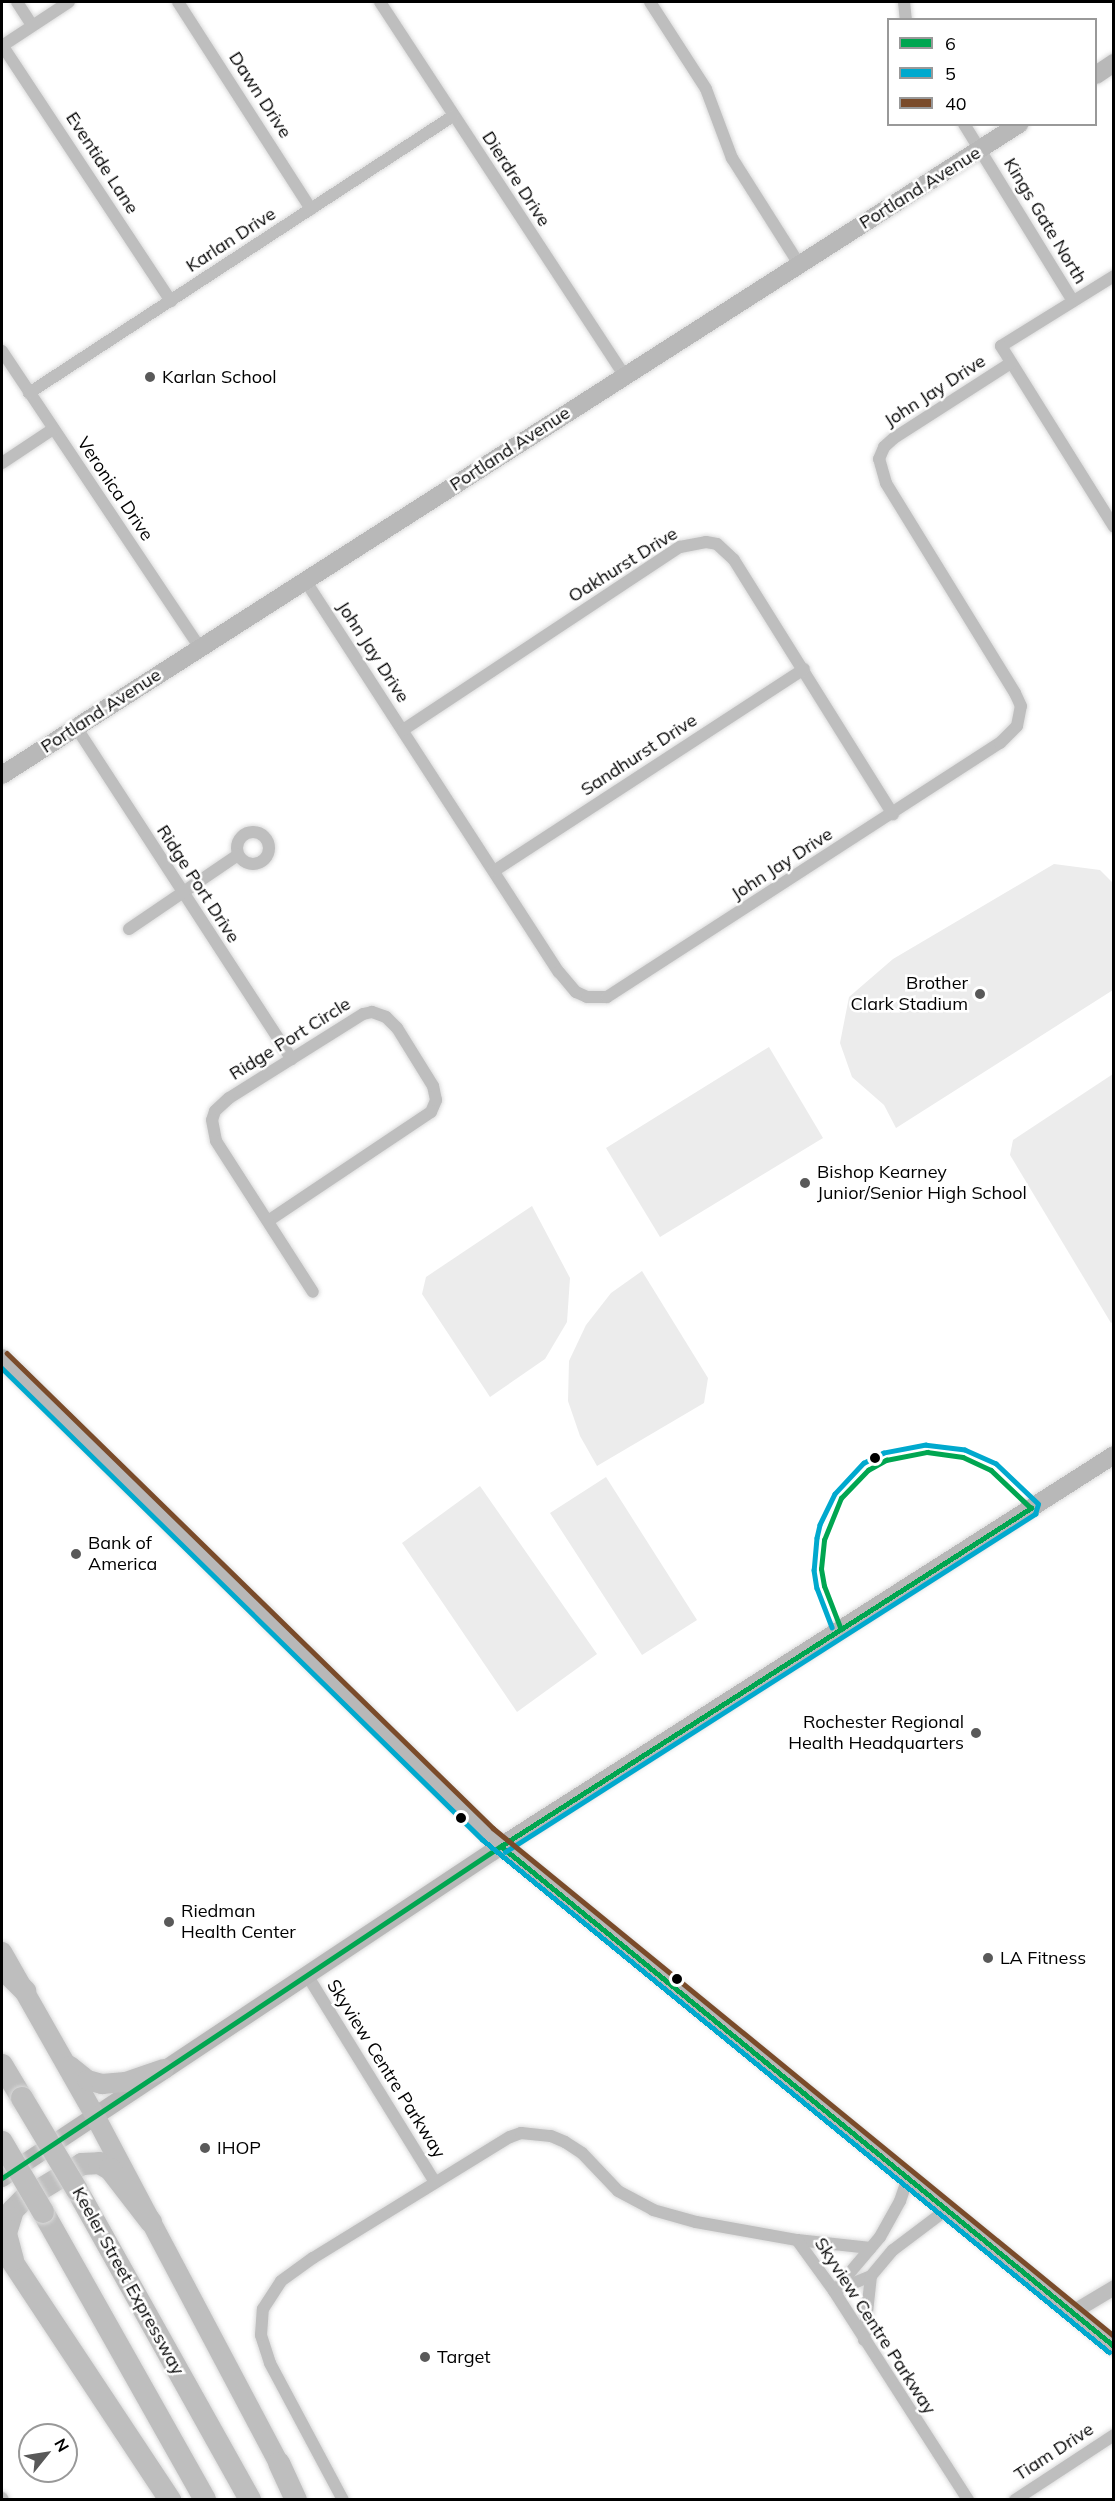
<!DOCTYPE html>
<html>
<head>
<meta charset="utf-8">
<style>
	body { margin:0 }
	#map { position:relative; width:1115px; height:2501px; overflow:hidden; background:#fff; font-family:Mulish,sans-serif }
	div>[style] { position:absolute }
	.green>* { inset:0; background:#ececec }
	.roads { filter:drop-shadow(0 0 2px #dbdbdb) drop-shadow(0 0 2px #dbdbdb) }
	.minor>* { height:12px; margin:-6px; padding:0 6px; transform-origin:6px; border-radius:6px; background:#bebebe }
	.minor>.ring { margin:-6px; padding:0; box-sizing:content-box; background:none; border:12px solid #bebebe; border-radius:50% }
	.tertiary>* { height:15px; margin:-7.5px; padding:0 7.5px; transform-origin:7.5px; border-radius:7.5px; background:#bebebe }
	.secondary>* { height:18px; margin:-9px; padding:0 9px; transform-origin:9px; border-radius:9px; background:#b8b8b8 }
	.primary>* { height:20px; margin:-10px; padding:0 10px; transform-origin:10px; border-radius:10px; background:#bebebe }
	.motorway>* { height:22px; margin:-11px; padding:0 11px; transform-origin:11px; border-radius:11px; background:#bebebe }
	.bridges { filter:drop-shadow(0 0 2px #dbdbdb) drop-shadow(0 0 2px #dbdbdb) }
	.motorway-bridge>* { height:22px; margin:-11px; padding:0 11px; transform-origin:11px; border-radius:11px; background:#bebebe }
	.bus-1>* { height:4.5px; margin:-2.25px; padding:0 2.25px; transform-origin:2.25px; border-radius:2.25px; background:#00a651 }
	.bus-2>* { height:4.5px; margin:-2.25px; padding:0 2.25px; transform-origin:2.25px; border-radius:2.25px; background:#00a9ce }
	.bus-3>* { height:4.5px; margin:-2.25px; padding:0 2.25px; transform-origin:2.25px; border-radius:2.25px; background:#7a4b2a }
	.dots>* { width:16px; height:16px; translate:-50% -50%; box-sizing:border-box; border:3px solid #fff; border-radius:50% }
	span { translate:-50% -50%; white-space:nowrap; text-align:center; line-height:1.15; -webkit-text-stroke:5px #fff; paint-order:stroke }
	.street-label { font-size:18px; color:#000 }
	.poi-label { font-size:18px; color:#000 }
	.left { translate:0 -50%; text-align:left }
	.right { translate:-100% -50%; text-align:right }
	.frame { position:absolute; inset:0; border:3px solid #000; pointer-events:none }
	.legend { position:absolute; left:887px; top:18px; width:210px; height:108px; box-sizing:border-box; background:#fff; border:2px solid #999; margin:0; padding:8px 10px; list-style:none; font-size:18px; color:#000 }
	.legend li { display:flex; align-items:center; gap:12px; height:30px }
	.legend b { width:30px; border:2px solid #999 }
	.north { position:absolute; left:18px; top:2423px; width:60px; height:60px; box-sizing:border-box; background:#fff; border:2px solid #999; border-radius:50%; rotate:60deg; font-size:16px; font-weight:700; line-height:24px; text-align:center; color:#000 }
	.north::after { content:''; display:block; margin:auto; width:21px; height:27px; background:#595959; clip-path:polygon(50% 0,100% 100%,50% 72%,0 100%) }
</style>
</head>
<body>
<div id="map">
	<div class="green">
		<i style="clip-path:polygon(1054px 864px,1100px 870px,1113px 883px,1113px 990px,896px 1128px,884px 1105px,852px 1077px,840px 1043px,849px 997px,893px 959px)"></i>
		<i style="clip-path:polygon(769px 1047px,823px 1138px,660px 1237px,606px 1148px)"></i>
		<i style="clip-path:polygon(1113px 1074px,1114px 1321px,1111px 1323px,1010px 1155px,1013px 1140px)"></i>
		<i style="clip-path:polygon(532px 1206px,570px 1278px,567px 1322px,545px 1359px,490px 1397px,422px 1294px,426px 1277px)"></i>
		<i style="clip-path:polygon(642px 1271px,708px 1378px,704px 1403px,597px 1466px,580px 1436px,568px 1401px,569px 1361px,586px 1325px,611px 1293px)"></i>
		<i style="clip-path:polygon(606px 1477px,697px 1620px,642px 1655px,550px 1513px)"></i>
		<i style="clip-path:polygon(480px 1486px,597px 1654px,517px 1712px,402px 1543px)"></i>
	</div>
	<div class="roads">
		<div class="minor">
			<i style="left:17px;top:2px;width:27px;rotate:57deg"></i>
			<i style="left:178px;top:2px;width:246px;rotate:57.3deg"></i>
			<i style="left:380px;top:2px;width:446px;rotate:56.8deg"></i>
			<i style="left:650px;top:2px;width:103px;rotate:57.2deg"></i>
			<i style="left:706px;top:89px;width:74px;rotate:69.4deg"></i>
			<i style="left:732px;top:158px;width:125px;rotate:57.7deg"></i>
			<i style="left:904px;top:2px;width:18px;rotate:84deg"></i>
			<i style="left:2px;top:45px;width:307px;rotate:56.6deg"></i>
			<i style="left:2px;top:46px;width:80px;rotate:-33.3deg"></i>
			<i style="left:964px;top:124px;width:208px;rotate:58.4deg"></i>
			<i style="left:1114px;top:276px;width:133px;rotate:148.2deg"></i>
			<i style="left:1001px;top:346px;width:213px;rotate:58deg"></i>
			<i style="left:2px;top:351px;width:357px;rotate:56.3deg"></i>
			<i style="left:29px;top:393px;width:506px;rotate:-33.16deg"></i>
			<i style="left:2px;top:463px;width:61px;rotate:-33.7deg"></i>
			<i style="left:305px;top:580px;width:467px;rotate:57.1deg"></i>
			<i style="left:559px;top:972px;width:26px;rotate:50deg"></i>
			<i style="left:576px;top:992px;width:12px;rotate:24deg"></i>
			<i style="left:587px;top:997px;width:20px"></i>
			<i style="left:607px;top:997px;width:468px;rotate:-32.9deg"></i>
			<i style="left:1000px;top:743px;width:24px;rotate:-45deg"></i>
			<i style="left:1017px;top:726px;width:20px;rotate:-79deg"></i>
			<i style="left:1021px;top:706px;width:14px;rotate:-115deg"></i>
			<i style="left:1015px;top:693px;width:246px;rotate:-121.6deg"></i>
			<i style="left:886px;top:483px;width:25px;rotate:-106deg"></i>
			<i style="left:879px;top:459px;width:13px;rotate:-67deg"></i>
			<i style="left:884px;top:447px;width:13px;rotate:-42deg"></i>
			<i style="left:894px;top:438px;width:139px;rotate:-32.7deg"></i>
			<i style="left:76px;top:727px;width:396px;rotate:57deg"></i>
			<i style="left:403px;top:730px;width:332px;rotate:-33.5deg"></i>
			<i style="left:680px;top:547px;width:26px;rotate:-11deg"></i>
			<i style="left:706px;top:542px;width:11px;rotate:10deg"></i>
			<i style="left:717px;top:544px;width:23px;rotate:43deg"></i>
			<i style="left:734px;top:560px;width:300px;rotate:58deg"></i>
			<i class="ring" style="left:237px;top:832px;width:20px;height:20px"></i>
			<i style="left:494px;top:871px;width:370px;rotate:-33.1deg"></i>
			<i style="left:129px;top:929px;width:132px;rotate:-34.2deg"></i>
			<i style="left:268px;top:1221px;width:196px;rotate:-33.8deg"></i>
			<i style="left:431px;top:1112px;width:13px;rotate:-67deg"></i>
			<i style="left:436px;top:1100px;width:14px;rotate:-102deg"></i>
			<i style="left:433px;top:1086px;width:68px;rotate:-121.8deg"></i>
			<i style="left:397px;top:1028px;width:16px;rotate:-135deg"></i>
			<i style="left:386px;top:1017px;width:15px;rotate:-160deg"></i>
			<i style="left:372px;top:1012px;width:9px;rotate:167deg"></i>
			<i style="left:363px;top:1014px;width:158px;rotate:147.9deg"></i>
			<i style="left:229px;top:1098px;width:19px;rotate:137deg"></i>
			<i style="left:215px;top:1111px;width:9px;rotate:108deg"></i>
			<i style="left:212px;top:1120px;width:21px;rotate:79deg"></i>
			<i style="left:216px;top:1141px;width:179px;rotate:57.3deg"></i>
			<i style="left:307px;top:1975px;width:243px;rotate:58.3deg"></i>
			<i style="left:797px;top:2240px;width:74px;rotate:6.2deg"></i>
			<i style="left:836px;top:2289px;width:68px;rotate:-49.8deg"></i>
			<i style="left:880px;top:2237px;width:41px;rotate:-60.9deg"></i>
			<i style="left:900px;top:2201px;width:24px;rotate:-71deg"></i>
			<i style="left:834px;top:2291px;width:40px;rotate:-22deg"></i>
			<i style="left:871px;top:2276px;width:34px;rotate:-50deg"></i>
			<i style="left:893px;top:2250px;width:66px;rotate:-37deg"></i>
			<i style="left:864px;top:2340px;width:64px;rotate:-83.8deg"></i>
			<i style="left:2px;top:2498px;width:2px;rotate:63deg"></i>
			<i style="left:343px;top:2500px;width:155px;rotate:-118.1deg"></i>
			<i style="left:270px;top:2363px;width:29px;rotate:-108deg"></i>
			<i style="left:261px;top:2335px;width:26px;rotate:-86deg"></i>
			<i style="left:263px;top:2309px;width:33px;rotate:-57deg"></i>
			<i style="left:281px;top:2281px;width:39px;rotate:-36deg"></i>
			<i style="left:313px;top:2258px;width:231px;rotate:-31.6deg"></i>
			<i style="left:510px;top:2137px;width:12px;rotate:-20deg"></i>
			<i style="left:521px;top:2133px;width:30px;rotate:6deg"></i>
			<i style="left:551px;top:2136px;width:15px;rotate:23deg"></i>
			<i style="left:565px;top:2142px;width:20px;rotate:33deg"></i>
			<i style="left:582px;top:2153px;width:52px;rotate:46.5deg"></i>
			<i style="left:618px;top:2191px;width:40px;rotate:28deg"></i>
			<i style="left:653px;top:2210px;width:45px;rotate:15.6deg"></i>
			<i style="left:696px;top:2222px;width:103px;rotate:10.1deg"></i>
			<i style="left:797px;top:2240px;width:63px;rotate:54deg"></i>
			<i style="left:834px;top:2291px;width:248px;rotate:57.3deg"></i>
			<i style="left:1015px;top:2500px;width:118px;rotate:-33.3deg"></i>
		</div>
		<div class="tertiary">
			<i style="left:1072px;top:2312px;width:49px;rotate:-30.8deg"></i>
		</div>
		<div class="secondary">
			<i style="left:1096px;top:75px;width:22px;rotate:-34deg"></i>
			<i style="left:2px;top:775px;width:1208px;rotate:-32.62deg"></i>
			<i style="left:2px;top:1358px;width:680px;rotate:44.4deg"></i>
			<i style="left:488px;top:1834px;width:809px;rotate:39.28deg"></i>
			<i style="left:2px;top:2178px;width:599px;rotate:-33.64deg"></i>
			<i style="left:501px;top:1846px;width:727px;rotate:-32.53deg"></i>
		</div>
		<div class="primary">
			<i style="left:2px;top:1952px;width:189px;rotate:60.4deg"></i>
			<i style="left:95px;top:2116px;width:393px;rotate:62.1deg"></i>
			<i style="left:70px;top:2066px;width:22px;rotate:39deg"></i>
			<i style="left:87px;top:2080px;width:16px;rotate:15deg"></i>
			<i style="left:102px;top:2084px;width:24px;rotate:-5deg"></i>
			<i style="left:126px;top:2082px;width:40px;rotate:-18.9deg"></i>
		</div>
		<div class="motorway">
			<i style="left:2px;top:1968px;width:33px;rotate:45deg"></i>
			<i style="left:2px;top:2065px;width:39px;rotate:59deg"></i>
			<i style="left:77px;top:2190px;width:355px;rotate:60.8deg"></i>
			<i style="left:43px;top:2212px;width:330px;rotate:60.6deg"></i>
			<i style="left:2px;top:2246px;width:305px;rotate:56.5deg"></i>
			<i style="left:13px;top:2260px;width:28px;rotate:-105deg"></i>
			<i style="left:6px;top:2233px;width:24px;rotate:-73deg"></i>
			<i style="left:13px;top:2210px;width:14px;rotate:-45deg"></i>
			<i style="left:23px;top:2200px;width:69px;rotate:-31.4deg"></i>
			<i style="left:82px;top:2164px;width:17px;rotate:-3deg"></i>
			<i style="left:99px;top:2163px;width:13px;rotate:29deg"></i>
			<i style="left:110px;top:2169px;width:67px;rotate:52.3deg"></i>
			<i style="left:279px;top:2463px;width:41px;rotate:65.3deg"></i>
		</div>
	</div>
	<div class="bridges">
		<div class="motorway-bridge">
			<i style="left:22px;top:2098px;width:107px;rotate:59.1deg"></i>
			<i style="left:2px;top:2142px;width:81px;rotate:59.6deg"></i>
		</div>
	</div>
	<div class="bus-1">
		<i style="left:841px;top:1630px;width:47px;rotate:-111.1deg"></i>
		<i style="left:824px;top:1586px;width:17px;rotate:-100deg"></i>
		<i style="left:821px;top:1569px;width:29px;rotate:-84deg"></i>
		<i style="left:824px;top:1540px;width:45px;rotate:-68deg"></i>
		<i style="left:841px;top:1498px;width:39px;rotate:-46deg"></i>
		<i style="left:868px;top:1470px;width:21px;rotate:-29deg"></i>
		<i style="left:886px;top:1460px;width:42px;rotate:-11deg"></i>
		<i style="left:927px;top:1452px;width:36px;rotate:8deg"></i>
		<i style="left:963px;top:1457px;width:31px;rotate:25deg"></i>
		<i style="left:991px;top:1470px;width:55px;rotate:43.5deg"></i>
		<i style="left:501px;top:1846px;width:791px;rotate:39.2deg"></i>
		<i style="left:2px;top:2178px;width:599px;rotate:-33.64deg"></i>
		<i style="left:501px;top:1846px;width:629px;rotate:-32.53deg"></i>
	</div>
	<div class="bus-2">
		<i style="left:2px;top:1368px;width:674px;rotate:44.46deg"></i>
		<i style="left:483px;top:1840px;width:809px;rotate:39.28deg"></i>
		<i style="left:505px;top:1852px;width:629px;rotate:-32.53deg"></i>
		<i style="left:1035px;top:1514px;width:10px;rotate:-73deg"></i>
		<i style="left:1038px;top:1504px;width:58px;rotate:-136.4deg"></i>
		<i style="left:996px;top:1464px;width:34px;rotate:-156deg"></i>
		<i style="left:965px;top:1450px;width:39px;rotate:-173deg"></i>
		<i style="left:926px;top:1445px;width:43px;rotate:169.2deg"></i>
		<i style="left:884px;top:1453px;width:22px;rotate:153deg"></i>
		<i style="left:864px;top:1463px;width:42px;rotate:133.1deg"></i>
		<i style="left:835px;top:1494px;width:34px;rotate:116deg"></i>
		<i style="left:820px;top:1525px;width:13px;rotate:103deg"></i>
		<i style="left:817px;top:1538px;width:32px;rotate:95deg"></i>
		<i style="left:814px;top:1570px;width:18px;rotate:81deg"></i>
		<i style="left:817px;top:1588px;width:42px;rotate:69deg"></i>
	</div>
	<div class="bus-3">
		<i style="left:7px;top:1353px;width:680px;rotate:44.34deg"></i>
		<i style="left:493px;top:1828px;width:802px;rotate:39.28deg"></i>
	</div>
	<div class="dots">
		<i style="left:150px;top:377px;background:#595959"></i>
		<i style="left:980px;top:994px;background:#595959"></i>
		<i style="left:805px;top:1183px;background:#595959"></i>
		<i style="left:875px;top:1458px;background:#000"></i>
		<i style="left:76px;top:1554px;background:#595959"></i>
		<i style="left:976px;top:1733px;background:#595959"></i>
		<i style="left:461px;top:1818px;background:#000"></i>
		<i style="left:169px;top:1922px;background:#595959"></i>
		<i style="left:988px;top:1958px;background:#595959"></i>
		<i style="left:677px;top:1979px;background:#000"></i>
		<i style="left:205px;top:2148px;background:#595959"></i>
		<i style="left:425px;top:2357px;background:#595959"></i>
	</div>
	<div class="street-label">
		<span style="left:260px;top:95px;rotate:57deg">Dawn Drive</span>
		<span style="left:102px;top:163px;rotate:57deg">Eventide Lane</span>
		<span style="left:516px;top:179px;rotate:57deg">Dierdre Drive</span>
		<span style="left:920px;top:188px;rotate:-32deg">Portland Avenue</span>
		<span style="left:1045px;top:221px;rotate:59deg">Kings Gate North</span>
		<span style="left:231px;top:240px;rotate:-33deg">Karlan Drive</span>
		<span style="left:935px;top:391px;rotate:-33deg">John Jay Drive</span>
		<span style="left:510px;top:449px;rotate:-33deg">Portland Avenue</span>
		<span style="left:115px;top:489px;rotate:56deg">Veronica Drive</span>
		<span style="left:623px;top:565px;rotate:-32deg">Oakhurst Drive</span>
		<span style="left:373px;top:652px;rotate:57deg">John Jay Drive</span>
		<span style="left:101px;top:711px;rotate:-33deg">Portland Avenue</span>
		<span style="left:639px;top:755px;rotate:-33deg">Sandhurst Drive</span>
		<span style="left:782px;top:864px;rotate:-33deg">John Jay Drive</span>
		<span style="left:198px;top:884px;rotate:57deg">Ridge Port Drive</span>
		<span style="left:290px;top:1039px;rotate:-32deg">Ridge Port Circle</span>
		<span style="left:386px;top:2069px;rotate:58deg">Skyview Centre Parkway</span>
		<span style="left:128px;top:2281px;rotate:61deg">Keeler Street Expressway</span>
		<span style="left:875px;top:2326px;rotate:57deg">Skyview Centre Parkway</span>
		<span style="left:1054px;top:2452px;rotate:-33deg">Tiam Drive</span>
	</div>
	<div class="poi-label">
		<span class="left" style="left:162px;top:377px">Karlan School</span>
		<span class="right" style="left:968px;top:994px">Brother<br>Clark Stadium</span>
		<span class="left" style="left:817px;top:1183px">Bishop Kearney<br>Junior/Senior High School</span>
		<span class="left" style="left:88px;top:1554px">Bank of<br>America</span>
		<span class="right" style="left:964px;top:1733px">Rochester Regional<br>Health Headquarters</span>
		<span class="left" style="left:181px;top:1922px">Riedman<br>Health Center</span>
		<span class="left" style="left:1000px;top:1958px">LA Fitness</span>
		<span class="left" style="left:217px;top:2148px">IHOP</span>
		<span class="left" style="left:437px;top:2357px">Target</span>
	</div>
	<div class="frame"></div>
	<ul class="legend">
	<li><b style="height:8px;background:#00a651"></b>6</li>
	<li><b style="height:8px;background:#00a9ce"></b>5</li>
	<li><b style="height:8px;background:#7a4b2a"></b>40</li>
	</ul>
	<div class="north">N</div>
</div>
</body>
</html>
